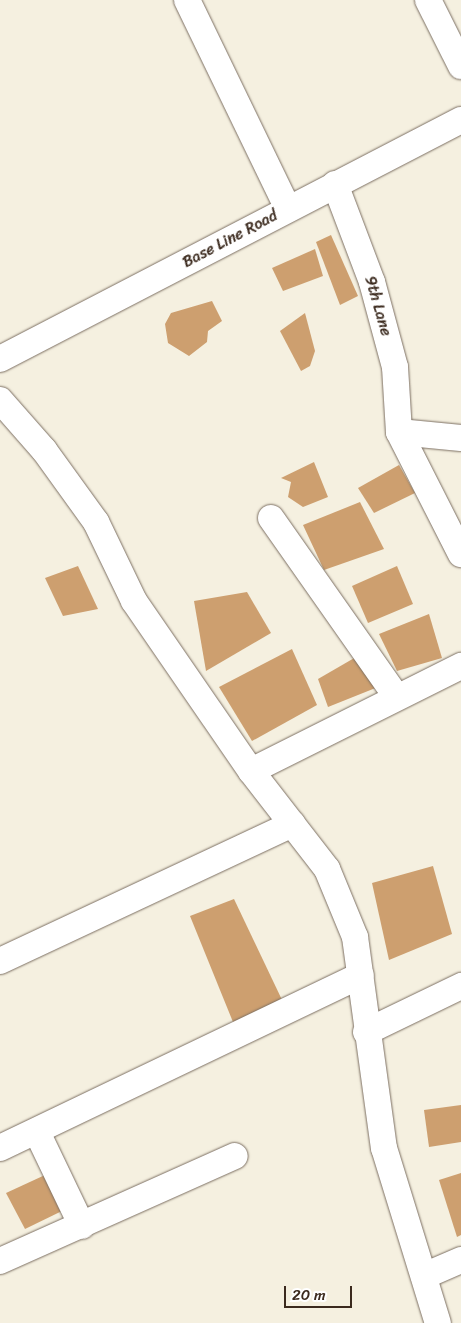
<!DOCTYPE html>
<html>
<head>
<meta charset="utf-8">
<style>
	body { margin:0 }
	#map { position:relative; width:461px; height:1323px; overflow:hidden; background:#f5f0e0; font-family:Sriracha,sans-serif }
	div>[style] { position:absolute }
	.building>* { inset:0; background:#cd9f6f }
	.roads { filter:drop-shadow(0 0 1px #7c6f62) drop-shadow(0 0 1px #7c6f62) }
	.minor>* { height:26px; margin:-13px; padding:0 13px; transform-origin:13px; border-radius:13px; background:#fff }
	span { translate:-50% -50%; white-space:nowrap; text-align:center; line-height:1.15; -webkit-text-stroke:4px #fff; paint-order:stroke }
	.street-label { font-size:16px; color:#3b2a1e }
	.scale { position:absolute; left:284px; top:1286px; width:68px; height:22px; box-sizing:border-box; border:2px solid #3b2a1e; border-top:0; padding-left:6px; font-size:15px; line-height:18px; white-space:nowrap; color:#3b2a1e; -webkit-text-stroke:4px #fff; paint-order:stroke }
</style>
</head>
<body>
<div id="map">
	<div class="building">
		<i style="clip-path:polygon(331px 235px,358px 296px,340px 305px,316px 242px)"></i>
		<i style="clip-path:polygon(315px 249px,323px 276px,283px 291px,272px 268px)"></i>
		<i style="clip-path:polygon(212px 301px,222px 321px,208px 331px,207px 342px,189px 356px,168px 343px,165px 324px,171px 313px)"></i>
		<i style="clip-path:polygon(305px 313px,315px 351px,310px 366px,301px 371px,280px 331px)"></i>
		<i style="clip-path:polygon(314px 462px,328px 497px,303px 507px,288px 497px,291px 482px,281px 478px)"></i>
		<i style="clip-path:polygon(399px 465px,415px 493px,374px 513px,358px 488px)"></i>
		<i style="clip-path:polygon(360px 502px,384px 549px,324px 570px,303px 525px)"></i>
		<i style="clip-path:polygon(78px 566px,98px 609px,63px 616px,45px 578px)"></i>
		<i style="clip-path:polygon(397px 566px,413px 604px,368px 623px,352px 586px)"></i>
		<i style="clip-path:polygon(247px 592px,271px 633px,206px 671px,194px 601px)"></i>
		<i style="clip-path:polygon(429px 614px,442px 658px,397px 671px,379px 634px)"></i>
		<i style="clip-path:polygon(292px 649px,317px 705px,252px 741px,219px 687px)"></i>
		<i style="clip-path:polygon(356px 657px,378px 687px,328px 707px,318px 679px)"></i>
		<i style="clip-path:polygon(433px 866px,452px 934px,389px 960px,372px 883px)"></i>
		<i style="clip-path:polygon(234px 899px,283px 1002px,235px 1027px,190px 916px)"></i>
		<i style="clip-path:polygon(461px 1105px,461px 1142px,429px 1147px,424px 1110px)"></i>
		<i style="clip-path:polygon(461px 1173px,461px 1235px,457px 1237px,439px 1180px)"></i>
		<i style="clip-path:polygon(45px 1175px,62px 1211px,25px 1229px,6px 1193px)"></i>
	</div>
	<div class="roads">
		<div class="minor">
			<i style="left:187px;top:0;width:232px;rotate:64.2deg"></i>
			<i style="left:428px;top:0;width:74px;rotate:63.4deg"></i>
			<i style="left:335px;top:184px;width:105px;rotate:69.3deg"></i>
			<i style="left:372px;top:282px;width:88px;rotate:74.9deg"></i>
			<i style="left:395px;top:367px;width:65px;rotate:86.5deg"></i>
			<i style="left:399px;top:432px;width:137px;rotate:63.1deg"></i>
			<i style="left:0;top:359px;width:519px;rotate:-27.4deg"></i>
			<i style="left:0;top:400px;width:67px;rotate:48.7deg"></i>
			<i style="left:44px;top:450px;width:89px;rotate:54.2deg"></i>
			<i style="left:96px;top:522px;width:88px;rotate:64.3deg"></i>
			<i style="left:134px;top:601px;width:206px;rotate:55.5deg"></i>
			<i style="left:251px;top:771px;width:124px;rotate:52.2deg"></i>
			<i style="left:327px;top:869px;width:74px;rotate:67.6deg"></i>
			<i style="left:355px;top:937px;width:213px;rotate:82.2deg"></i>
			<i style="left:384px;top:1148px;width:183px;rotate:72.9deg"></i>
			<i style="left:399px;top:432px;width:62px;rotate:5.5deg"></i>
			<i style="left:271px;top:518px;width:219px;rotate:54.9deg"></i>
			<i style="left:251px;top:771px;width:235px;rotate:-26.6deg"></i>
			<i style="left:0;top:961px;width:323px;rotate:-25.1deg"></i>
			<i style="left:366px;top:1032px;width:106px;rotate:-25.8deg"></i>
			<i style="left:37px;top:1132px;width:104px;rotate:64.4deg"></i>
			<i style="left:0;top:1148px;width:400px;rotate:-25.6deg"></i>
			<i style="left:0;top:1261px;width:257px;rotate:-24.1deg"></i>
			<i style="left:424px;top:1276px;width:40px;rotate:-23.4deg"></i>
		</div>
	</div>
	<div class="street-label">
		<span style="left:230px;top:239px;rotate:-28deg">Base Line Road</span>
		<span style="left:378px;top:306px;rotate:74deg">9th Lane</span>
	</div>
	<div class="scale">20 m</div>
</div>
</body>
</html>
